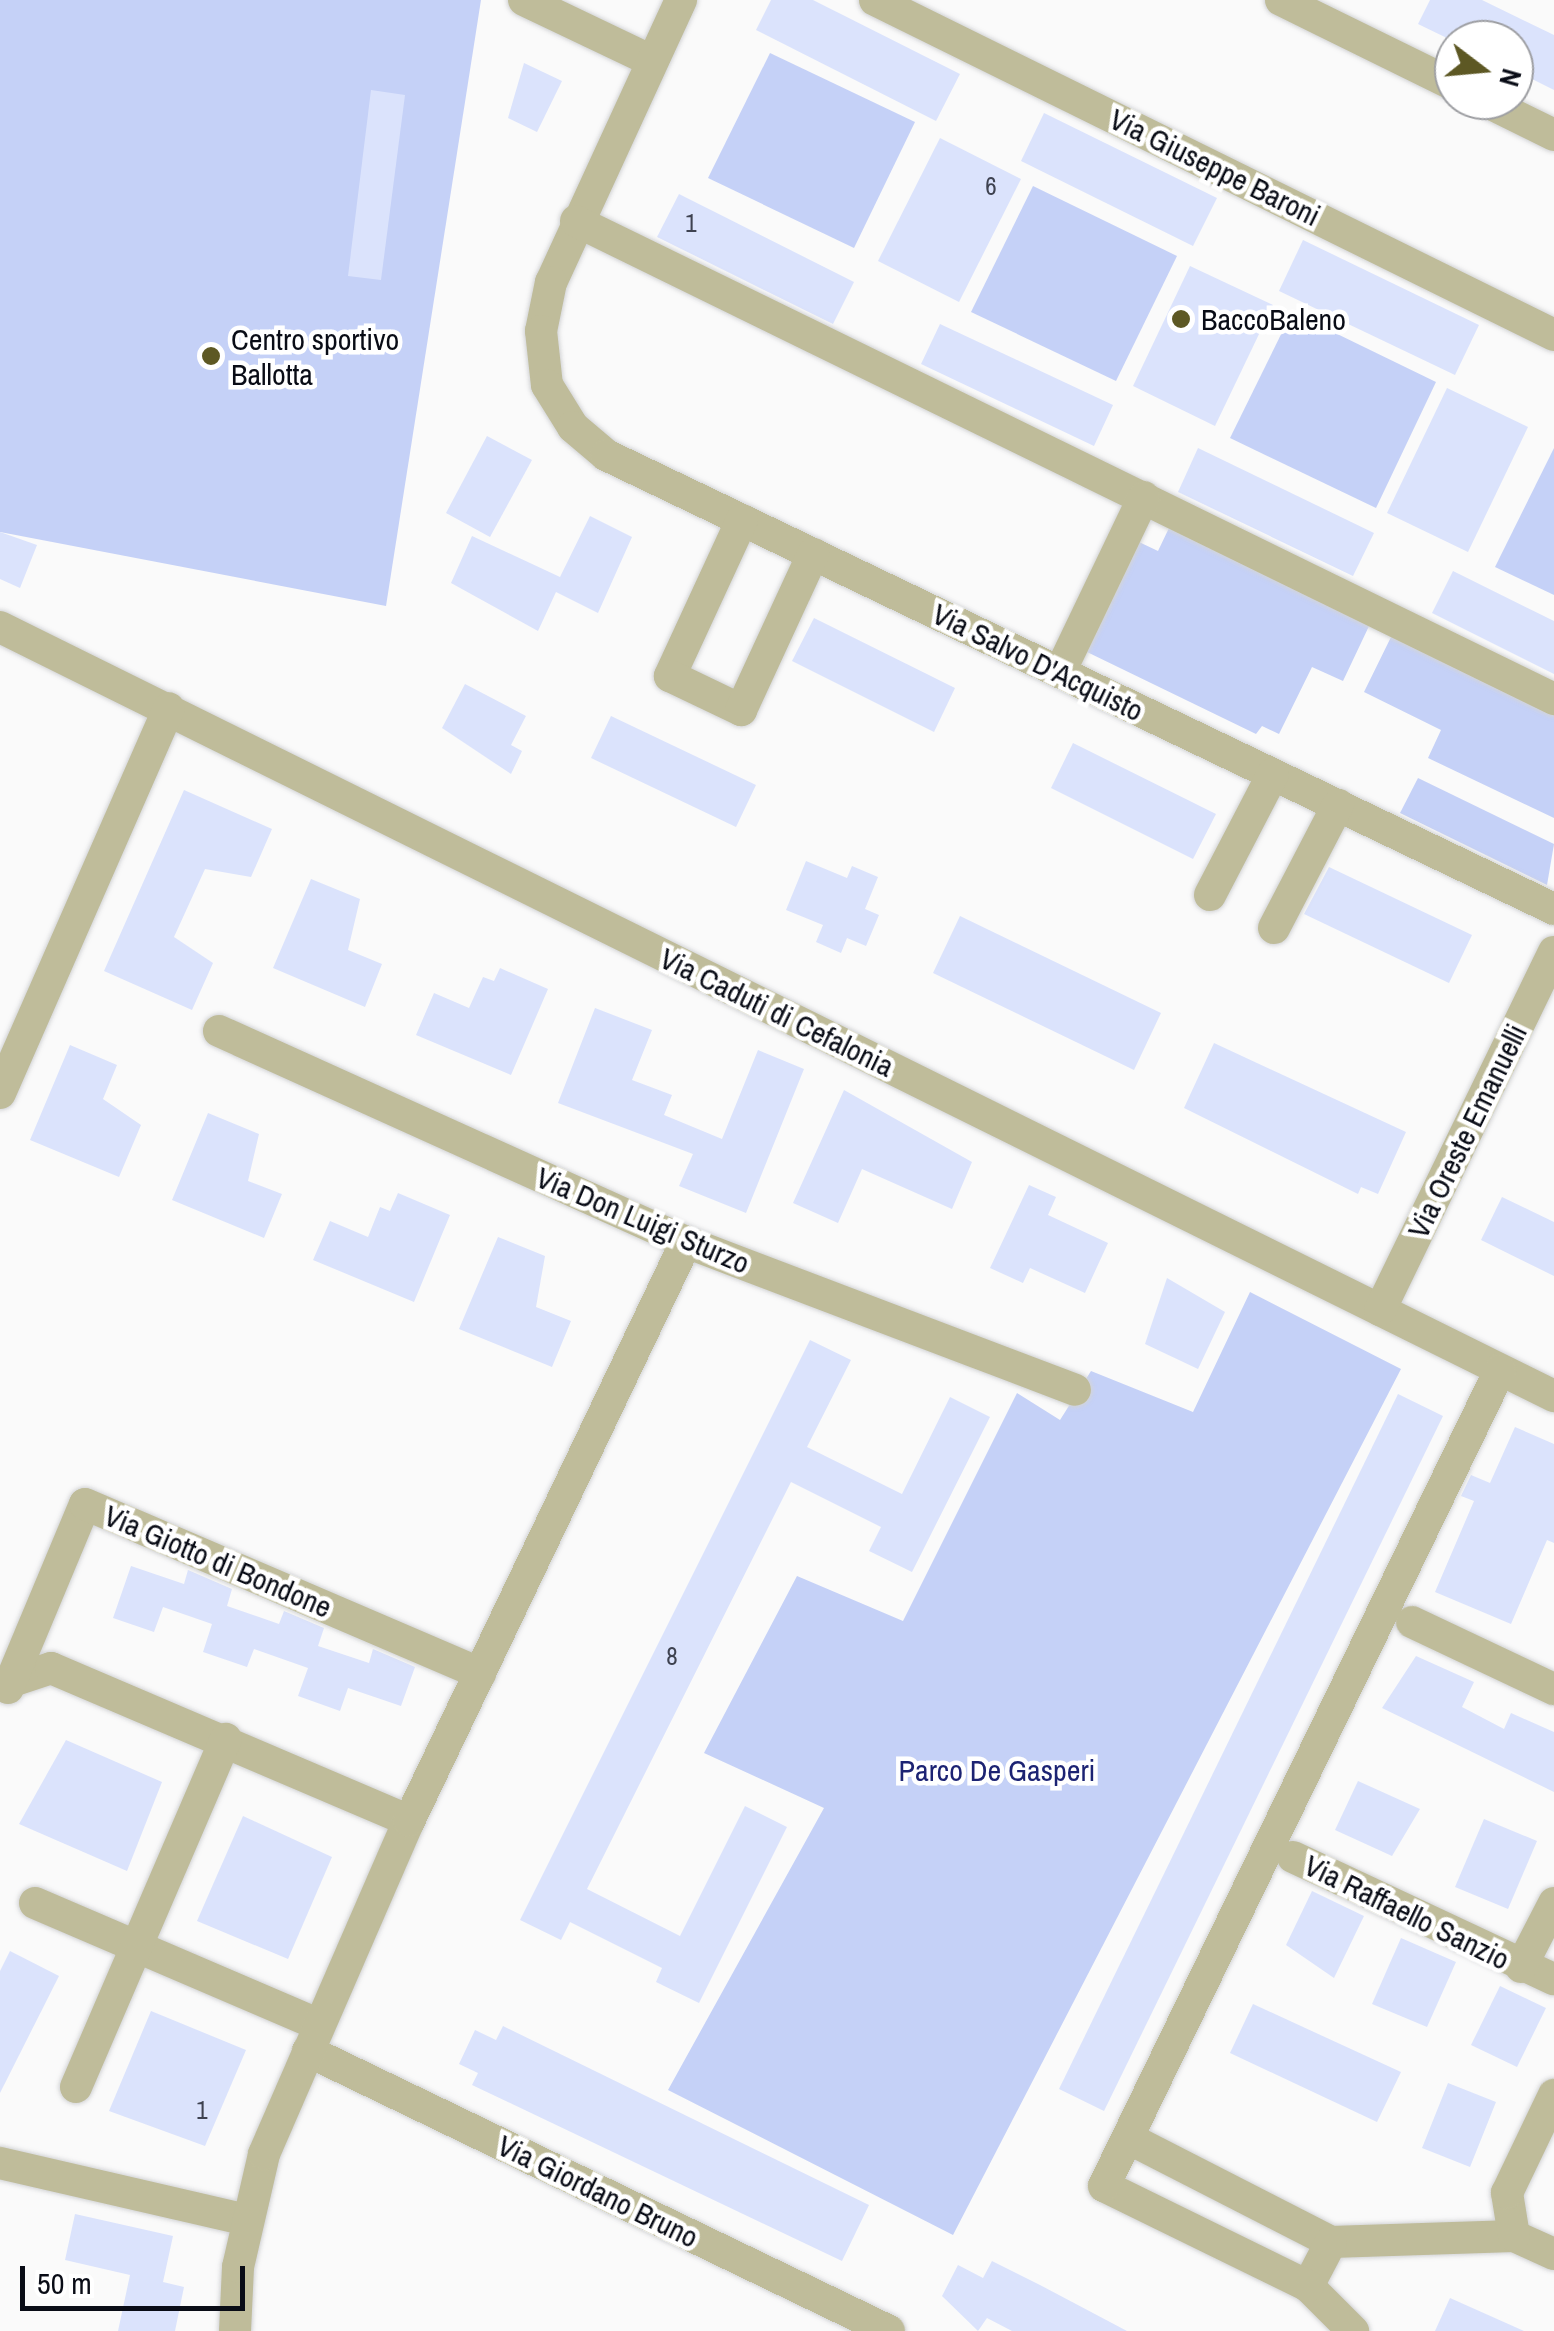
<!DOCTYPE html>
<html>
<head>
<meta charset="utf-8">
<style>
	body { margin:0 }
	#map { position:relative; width:1554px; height:2331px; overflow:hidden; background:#fafafa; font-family:"Archivo Narrow",sans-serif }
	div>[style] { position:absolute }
	.green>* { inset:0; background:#c5d1f7 }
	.building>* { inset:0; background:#dbe3fc }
	.roads { filter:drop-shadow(0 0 2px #d3d4d6) drop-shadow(0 0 2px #d3d4d6) }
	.minor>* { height:32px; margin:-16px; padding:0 16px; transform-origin:16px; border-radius:16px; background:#bfbc9a }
	.dots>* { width:28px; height:28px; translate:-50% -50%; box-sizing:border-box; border:5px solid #fff; border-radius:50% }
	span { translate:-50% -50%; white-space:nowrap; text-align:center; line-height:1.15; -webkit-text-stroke:9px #fff; paint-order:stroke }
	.number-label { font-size:25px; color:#3e4250 }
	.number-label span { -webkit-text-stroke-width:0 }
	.street-label { font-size:30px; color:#090c16 }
	.poi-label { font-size:30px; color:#090c16 }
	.left { translate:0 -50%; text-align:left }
	.park-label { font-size:30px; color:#1c2373 }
	.north { position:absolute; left:1434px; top:20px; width:100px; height:100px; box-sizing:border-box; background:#fff; border:2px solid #9d9ea2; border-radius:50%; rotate:106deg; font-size:28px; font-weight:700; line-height:40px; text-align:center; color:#090c16 }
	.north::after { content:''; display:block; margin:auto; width:35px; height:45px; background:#5d5824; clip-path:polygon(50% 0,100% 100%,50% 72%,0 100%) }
	.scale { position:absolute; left:20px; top:2266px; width:225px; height:45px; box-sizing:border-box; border:5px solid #090c16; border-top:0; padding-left:12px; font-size:30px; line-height:35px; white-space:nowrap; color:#090c16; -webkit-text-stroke:8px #fff; paint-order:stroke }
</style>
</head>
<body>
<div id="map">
	<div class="green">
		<i style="clip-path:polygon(0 0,481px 0,386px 606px,0 532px)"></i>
		<i style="clip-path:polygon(770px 53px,915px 122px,854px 248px,708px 178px)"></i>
		<i style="clip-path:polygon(1033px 186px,1177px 256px,1116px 381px,971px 312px)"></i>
		<i style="clip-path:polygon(1292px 312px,1436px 382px,1376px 508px,1230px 438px)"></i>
		<i style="clip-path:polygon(1554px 448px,1554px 595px,1495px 567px)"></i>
		<i style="clip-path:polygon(1169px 528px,1370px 624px,1343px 681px,1312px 667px,1279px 734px,1262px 726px,1256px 734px,1087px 652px,1139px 542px,1158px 551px)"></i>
		<i style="clip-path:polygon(1393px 633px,1554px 712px,1554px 818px,1428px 758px,1441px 730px,1364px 692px)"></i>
		<i style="clip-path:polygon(1418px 778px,1554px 844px,1547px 885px,1400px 813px)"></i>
		<i style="clip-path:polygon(1250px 1292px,1401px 1369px,953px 2235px,668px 2090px,824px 1808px,704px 1753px,797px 1576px,903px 1621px,1017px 1393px,1060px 1420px,1091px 1371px,1193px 1412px)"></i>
	</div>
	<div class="building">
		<i style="clip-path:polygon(771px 0,813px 0,960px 74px,936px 121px,756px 30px)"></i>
		<i style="clip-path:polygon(1430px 0,1482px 0,1554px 35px,1554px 90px,1514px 70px,1514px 40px,1451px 40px,1418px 24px)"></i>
		<i style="clip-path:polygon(524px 63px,562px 81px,537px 132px,508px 118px)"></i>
		<i style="clip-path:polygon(371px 90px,405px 95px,381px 280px,348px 276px)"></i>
		<i style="clip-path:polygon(1044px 113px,1217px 198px,1193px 246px,1021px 161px)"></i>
		<i style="clip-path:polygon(940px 138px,1021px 179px,959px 302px,878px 261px)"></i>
		<i style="clip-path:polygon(679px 194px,854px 282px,833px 324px,657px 237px)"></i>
		<i style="clip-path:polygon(1303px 240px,1479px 325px,1455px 375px,1279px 291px)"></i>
		<i style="clip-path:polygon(1190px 266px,1273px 305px,1215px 426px,1133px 386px)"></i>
		<i style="clip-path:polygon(940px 324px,1113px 405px,1094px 446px,921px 364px)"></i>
		<i style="clip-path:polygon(1447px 388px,1528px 427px,1468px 552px,1387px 513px)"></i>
		<i style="clip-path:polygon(487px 436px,532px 460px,490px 537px,446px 513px)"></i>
		<i style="clip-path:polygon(1198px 448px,1374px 533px,1353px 576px,1178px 492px)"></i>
		<i style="clip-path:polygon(590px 516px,632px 537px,598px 613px,556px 592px,538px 631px,451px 583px,472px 536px,560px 577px)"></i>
		<i style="clip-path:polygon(0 532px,37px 545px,20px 588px,0 579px)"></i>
		<i style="clip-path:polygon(1453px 571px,1554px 621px,1554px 674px,1432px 613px)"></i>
		<i style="clip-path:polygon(814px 618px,955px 688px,934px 732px,792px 661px)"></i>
		<i style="clip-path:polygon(465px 684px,526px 716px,511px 745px,522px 751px,511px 774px,442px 728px)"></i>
		<i style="clip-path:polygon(611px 716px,756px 785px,736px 827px,591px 758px)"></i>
		<i style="clip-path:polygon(1073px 743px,1216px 814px,1193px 859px,1051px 788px)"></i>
		<i style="clip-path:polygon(184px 790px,272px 829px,251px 877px,205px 869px,174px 937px,213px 963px,192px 1010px,104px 971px)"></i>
		<i style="clip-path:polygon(806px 861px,847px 878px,852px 866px,878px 877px,865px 909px,879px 915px,866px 946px,847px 938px,841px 953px,816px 942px,823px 925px,786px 910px)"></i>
		<i style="clip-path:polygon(1329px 867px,1472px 935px,1449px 983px,1304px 914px)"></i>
		<i style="clip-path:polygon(311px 879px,360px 899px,348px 950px,382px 964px,365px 1007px,273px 968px)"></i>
		<i style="clip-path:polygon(960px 916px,1161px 1013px,1134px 1070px,933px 973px)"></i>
		<i style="clip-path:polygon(500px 968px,548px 989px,511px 1075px,416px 1035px,434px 993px,469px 1008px,483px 977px,494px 981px)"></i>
		<i style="clip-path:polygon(595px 1008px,652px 1030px,632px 1080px,672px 1095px,664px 1115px,722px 1139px,758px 1050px,804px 1069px,746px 1213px,679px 1186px,693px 1154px,558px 1103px)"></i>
		<i style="clip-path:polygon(1214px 1043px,1406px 1132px,1378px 1194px,1361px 1187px,1358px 1194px,1184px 1108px)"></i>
		<i style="clip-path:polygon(70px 1045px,117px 1065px,103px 1099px,141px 1125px,119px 1177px,30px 1140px)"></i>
		<i style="clip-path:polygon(844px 1090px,972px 1162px,952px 1209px,862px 1169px,838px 1223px,793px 1203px)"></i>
		<i style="clip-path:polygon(208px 1113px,259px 1134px,248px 1181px,282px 1194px,264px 1238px,172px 1200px)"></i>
		<i style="clip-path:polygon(1029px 1185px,1056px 1197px,1048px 1215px,1108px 1243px,1085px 1293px,1030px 1268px,1023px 1283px,990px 1268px)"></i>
		<i style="clip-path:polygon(398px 1193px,450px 1215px,414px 1302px,313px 1260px,330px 1221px,368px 1237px,380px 1207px,390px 1211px)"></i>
		<i style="clip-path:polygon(1502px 1197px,1554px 1222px,1554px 1276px,1481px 1240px)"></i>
		<i style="clip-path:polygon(498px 1237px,545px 1256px,536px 1307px,571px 1321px,552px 1367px,459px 1329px)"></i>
		<i style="clip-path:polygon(1167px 1278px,1225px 1312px,1198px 1369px,1145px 1344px)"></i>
		<i style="clip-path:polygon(810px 1340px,851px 1360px,807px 1447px,902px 1494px,950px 1397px,990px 1417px,912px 1572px,869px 1551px,881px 1527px,791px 1482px,587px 1889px,680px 1936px,745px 1806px,787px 1827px,699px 2003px,656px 1982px,662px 1968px,570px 1922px,561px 1940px,520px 1920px)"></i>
		<i style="clip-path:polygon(1398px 1394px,1443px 1416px,1104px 2111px,1059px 2089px)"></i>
		<i style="clip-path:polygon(1515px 1427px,1554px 1444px,1554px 1543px,1547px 1540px,1511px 1624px,1435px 1592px,1474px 1501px,1461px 1496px,1471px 1475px,1490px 1483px)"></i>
		<i style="clip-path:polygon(131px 1566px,184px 1584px,188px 1570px,232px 1589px,227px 1606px,279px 1624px,284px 1611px,324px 1628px,318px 1646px,369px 1663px,373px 1649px,415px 1667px,401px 1706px,348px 1688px,340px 1711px,298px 1696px,308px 1668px,254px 1649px,247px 1667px,203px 1652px,212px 1624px,163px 1607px,154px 1632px,113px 1618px)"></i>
		<i style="clip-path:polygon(1416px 1656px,1474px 1682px,1462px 1707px,1504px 1729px,1511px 1713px,1554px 1732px,1554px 1792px,1382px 1708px)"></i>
		<i style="clip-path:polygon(66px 1740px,162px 1782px,127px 1871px,19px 1824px)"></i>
		<i style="clip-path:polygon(1358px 1781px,1420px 1809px,1392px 1856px,1335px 1830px)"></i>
		<i style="clip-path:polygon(243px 1816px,332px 1857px,288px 1959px,197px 1921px)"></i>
		<i style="clip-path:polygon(1484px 1819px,1537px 1841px,1508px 1909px,1455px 1887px)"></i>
		<i style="clip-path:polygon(1312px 1891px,1364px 1916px,1334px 1978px,1286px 1945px)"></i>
		<i style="clip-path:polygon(1401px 1938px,1456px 1962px,1427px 2027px,1372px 2004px)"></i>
		<i style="clip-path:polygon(10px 1951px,59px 1976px,0 2093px,0 1971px)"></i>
		<i style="clip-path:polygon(1500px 1986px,1546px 2008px,1517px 2067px,1471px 2045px)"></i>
		<i style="clip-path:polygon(1253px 2004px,1401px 2072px,1377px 2122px,1230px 2053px)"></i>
		<i style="clip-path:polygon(151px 2011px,246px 2050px,205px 2146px,109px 2111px)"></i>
		<i style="clip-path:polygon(503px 2026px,869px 2205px,842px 2261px,472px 2085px,478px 2073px,459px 2064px,475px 2030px,496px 2040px)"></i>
		<i style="clip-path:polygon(1448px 2083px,1496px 2102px,1470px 2167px,1422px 2148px)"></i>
		<i style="clip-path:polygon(75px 2214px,173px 2236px,163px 2282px,184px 2287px,175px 2331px,118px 2331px,130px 2275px,65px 2260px)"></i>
		<i style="clip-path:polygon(992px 2261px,1040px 2285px,1127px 2331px,1012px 2331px,987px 2318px,978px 2331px,942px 2296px,958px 2265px,983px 2278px)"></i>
		<i style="clip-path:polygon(1450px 2298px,1524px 2331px,1435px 2331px)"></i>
	</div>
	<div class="roads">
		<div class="minor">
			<i style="left:524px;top:0;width:142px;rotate:25.5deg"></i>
			<i style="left:681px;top:0;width:311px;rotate:114.7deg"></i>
			<i style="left:551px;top:282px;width:50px;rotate:101.5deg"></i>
			<i style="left:541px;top:331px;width:54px;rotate:83.7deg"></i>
			<i style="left:547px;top:385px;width:49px;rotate:58.2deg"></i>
			<i style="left:573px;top:427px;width:43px;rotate:40.3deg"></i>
			<i style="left:606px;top:455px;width:1051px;rotate:25.59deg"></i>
			<i style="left:875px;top:0;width:757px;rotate:26.26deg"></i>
			<i style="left:1281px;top:0;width:193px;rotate:26.2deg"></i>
			<i style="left:1483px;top:100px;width:79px;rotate:26.2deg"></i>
			<i style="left:576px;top:221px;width:1089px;rotate:26.05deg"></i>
			<i style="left:742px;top:520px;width:172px;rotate:114.8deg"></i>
			<i style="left:670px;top:676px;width:79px;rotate:25.6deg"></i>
			<i style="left:741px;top:710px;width:172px;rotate:-65.2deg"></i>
			<i style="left:0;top:627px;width:1734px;rotate:26.33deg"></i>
			<i style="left:1060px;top:672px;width:194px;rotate:-64.4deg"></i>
			<i style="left:1210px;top:895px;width:136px;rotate:-62.5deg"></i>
			<i style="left:1274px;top:928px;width:139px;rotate:-62.5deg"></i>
			<i style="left:219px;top:1031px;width:512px;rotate:24.31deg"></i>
			<i style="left:686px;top:1242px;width:416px;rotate:20.8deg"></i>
			<i style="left:0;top:1093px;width:420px;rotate:-66.3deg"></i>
			<i style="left:1380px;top:1310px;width:398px;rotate:-64.1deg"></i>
			<i style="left:1412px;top:1622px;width:157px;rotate:25.3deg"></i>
			<i style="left:0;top:1685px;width:54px;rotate:-18.4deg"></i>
			<i style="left:51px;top:1668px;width:389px;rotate:23.1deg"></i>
			<i style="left:8px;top:1688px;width:199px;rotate:-67.3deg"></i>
			<i style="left:85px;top:1504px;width:430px;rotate:23.2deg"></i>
			<i style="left:1293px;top:1857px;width:288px;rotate:25.1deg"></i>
			<i style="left:35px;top:1903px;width:309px;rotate:23.2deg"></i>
			<i style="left:1521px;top:1967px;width:72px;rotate:-62.7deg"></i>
			<i style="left:308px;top:2051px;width:645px;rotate:25.73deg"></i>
			<i style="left:76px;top:2087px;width:379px;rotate:-66.7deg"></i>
			<i style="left:1128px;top:2138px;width:228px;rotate:27.1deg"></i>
			<i style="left:1331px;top:2242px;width:183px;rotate:-1.9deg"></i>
			<i style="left:1514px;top:2236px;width:44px;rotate:24.2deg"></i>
			<i style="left:0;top:2163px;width:253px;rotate:13deg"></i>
			<i style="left:1514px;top:2236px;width:44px;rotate:-99.2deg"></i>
			<i style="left:1507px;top:2193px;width:109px;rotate:-64.4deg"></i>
			<i style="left:1331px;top:2242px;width:50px;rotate:117.6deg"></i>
			<i style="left:1308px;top:2286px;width:64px;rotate:45deg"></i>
			<i style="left:1308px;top:2286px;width:227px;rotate:-153.9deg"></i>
			<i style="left:1104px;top:2186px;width:907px;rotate:-64.11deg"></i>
			<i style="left:235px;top:2331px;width:64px;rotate:-87.3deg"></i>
			<i style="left:238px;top:2267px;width:116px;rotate:-77deg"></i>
			<i style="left:264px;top:2154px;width:363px;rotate:-66.5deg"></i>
			<i style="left:409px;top:1821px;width:642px;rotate:-64.43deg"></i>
		</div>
	</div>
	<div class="dots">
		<i style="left:1181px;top:319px;background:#5d5824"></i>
		<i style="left:211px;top:356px;background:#5d5824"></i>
	</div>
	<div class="number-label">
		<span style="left:991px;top:186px">6</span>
		<span style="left:691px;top:223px">1</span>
		<span style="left:672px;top:1656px">8</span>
		<span style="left:202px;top:2110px">1</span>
	</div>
	<div class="street-label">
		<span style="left:1215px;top:167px;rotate:26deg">Via Giuseppe Baroni</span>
		<span style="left:1038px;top:662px;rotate:26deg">Via Salvo D'Acquisto</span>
		<span style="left:777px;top:1012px;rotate:26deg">Via Caduti di Cefalonia</span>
		<span style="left:1467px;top:1131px;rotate:-64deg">Via Oreste Emanuelli</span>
		<span style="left:643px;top:1220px;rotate:23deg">Via Don Luigi Sturzo</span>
		<span style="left:218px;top:1561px;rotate:23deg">Via Giotto di Bondone</span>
		<span style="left:1407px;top:1912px;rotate:26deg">Via Raffaello Sanzio</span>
		<span style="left:598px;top:2191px;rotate:26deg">Via Giordano Bruno</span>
	</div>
	<div class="poi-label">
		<span class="left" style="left:1201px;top:319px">BaccoBaleno</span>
		<span class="left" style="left:231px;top:356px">Centro sportivo<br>Ballotta</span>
	</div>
	<div class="park-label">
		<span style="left:997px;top:1770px">Parco De Gasperi</span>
	</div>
	<div class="north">N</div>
	<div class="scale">50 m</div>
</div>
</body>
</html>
